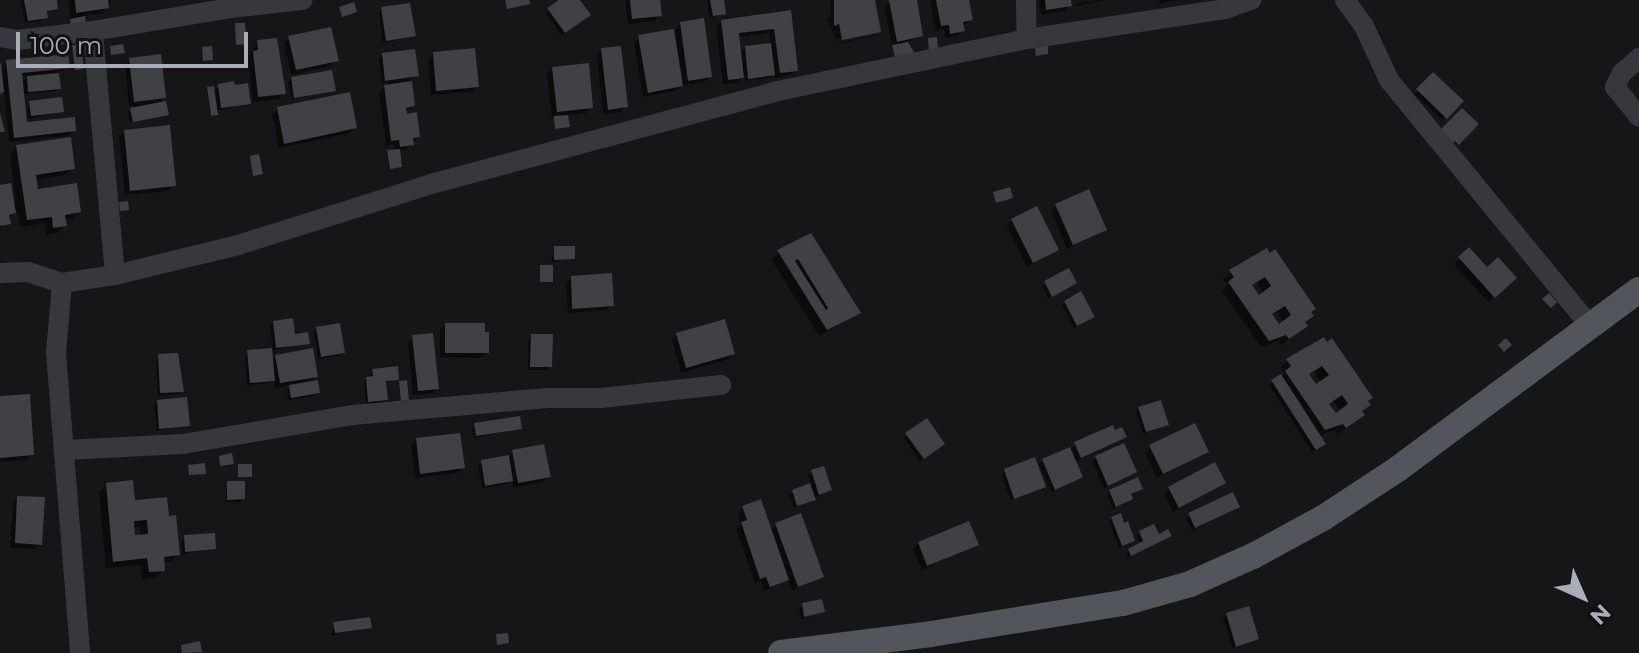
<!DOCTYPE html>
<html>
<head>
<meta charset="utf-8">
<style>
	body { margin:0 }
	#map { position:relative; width:1639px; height:653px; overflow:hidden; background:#161618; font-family:Montserrat,sans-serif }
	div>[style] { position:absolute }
	.shadow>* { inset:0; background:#0007 }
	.building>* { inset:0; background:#404145 }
	.minor>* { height:20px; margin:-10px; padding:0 10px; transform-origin:10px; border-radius:10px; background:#37383d }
	.major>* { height:26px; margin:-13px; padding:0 13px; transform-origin:13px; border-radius:13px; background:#53555c }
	span { translate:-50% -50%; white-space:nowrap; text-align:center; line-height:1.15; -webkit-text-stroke:6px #111113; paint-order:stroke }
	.north { position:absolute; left:1543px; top:557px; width:80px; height:80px; -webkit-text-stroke:6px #111113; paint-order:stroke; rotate:135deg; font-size:22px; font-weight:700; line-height:32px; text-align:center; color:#a8adb8 }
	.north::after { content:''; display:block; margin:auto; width:28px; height:36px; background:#a8adb8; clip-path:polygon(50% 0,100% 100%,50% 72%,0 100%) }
	.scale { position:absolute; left:16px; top:32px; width:232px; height:36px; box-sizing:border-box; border:4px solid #a8adb8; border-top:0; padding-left:10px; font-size:24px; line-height:28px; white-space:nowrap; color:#a8adb8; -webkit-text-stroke:6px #111113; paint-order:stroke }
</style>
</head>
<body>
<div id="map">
	<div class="shadow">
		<i style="clip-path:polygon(21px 0,55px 0,56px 9px,45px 13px,42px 21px,25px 23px)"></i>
		<i style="clip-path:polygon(69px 0,111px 0,102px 13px,83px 16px,84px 25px,71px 28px)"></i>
		<i style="clip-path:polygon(562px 0,578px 0,585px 18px,561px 35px,546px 13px)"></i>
		<i style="clip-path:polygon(625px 0,658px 0,660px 15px,654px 21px,628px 24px)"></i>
		<i style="clip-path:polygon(707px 0,722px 0,724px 13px,710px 18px)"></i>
		<i style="clip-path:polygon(830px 0,873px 0,879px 31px,836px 39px,827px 20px,831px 15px)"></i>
		<i style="clip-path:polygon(915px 0,921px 36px,906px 43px,894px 58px,885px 8px,890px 2px)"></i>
		<i style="clip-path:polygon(930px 0,967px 0,971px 20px,962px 26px,957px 36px,945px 38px,944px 29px,936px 30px)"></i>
		<i style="clip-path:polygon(1039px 0,1069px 0,1070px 5px,1064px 11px,1041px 15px)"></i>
		<i style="clip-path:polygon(1098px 0,1104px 0,1075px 6px,1075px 4px)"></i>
		<i style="clip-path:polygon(1159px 0,1179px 0,1160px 3px)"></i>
		<i style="clip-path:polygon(382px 9px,413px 36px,383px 43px,379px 12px)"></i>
		<i style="clip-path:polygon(evenodd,789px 12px,796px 70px,791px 75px,775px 78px,774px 73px,770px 78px,746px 81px,745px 75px,737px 83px,723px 84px,716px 27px,722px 21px,789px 12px,769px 33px,771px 45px,745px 48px,739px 54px,737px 37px,769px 33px)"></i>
		<i style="clip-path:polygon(680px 24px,710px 77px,704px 82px,681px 85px,676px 91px,643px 97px,634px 43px,639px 37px,675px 31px)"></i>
		<i style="clip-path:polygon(875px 35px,874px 36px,837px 44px,837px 43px)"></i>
		<i style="clip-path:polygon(289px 38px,336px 60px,331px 66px,291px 75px,284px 43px)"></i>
		<i style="clip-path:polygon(258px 42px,284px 93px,279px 99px,253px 102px,248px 58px)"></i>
		<i style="clip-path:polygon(602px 50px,625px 107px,620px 112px,603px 114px,597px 55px)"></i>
		<i style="clip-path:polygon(434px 54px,477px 86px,471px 92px,431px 95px,428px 60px)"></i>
		<i style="clip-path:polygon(383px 55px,417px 76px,410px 79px,413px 106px,404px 112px,418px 137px,406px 150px,398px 151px,400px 166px,389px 169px,387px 153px,395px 152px,394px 144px,386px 146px,379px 92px,389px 82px,382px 83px,379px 58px)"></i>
		<i style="clip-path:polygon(130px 60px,164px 98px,157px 105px,166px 115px,165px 116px,129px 121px,128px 113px,135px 106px,129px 106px,125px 65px)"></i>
		<i style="clip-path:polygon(evenodd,7px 62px,68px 67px,58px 73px,59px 88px,55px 91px,22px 94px,25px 125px,74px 130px,68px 136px,9px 142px,4px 90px,0 94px,0 69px,7px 62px,29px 76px,21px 84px,20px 77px,29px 76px)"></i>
		<i style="clip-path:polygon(553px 69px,591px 107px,586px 113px,566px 115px,566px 128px,555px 129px,558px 116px,552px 117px,547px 74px)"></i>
		<i style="clip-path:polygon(1433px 75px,1461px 101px,1442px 120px,1415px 94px)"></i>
		<i style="clip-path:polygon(292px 79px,333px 90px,292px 100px,288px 82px)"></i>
		<i style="clip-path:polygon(219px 86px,249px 103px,216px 111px,215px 116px,210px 116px,207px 90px,213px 92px)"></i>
		<i style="clip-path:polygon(30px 103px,62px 111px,28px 119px,27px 106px)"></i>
		<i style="clip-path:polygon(278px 109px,355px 128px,349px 133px,279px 148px,272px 114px)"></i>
		<i style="clip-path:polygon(125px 132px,174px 185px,168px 191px,125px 195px,119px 137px)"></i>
		<i style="clip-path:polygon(17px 147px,73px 168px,65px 175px,34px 180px,36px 191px,79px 212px,72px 219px,64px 220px,64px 225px,57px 233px,46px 235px,45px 223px,20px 227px,17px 210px,0 229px,0 187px,12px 201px,16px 201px,10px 155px)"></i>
		<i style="clip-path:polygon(1056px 206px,1105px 229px,1067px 249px,1051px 211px)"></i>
		<i style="clip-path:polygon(1012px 221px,1057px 249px,1027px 267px,1007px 226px)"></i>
		<i style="clip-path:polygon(811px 236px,858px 313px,819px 336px,771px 259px)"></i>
		<i style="clip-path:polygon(555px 248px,573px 258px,551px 262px)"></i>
		<i style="clip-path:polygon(1469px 250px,1486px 269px,1514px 278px,1488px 302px,1454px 264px)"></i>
		<i style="clip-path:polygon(evenodd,1256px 254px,1305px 326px,1281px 345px,1278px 341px,1261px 347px,1222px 291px,1228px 285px,1223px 279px,1256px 254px,1257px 282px,1264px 294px,1258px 298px,1251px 287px,1257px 282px,1256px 254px,1277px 312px,1284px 323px,1278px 327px,1271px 316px,1277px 312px)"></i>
		<i style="clip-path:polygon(1068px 271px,1075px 283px,1048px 298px,1042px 286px)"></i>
		<i style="clip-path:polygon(571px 278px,612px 305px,606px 310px,568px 313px,566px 283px)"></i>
		<i style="clip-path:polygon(1065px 302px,1089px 320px,1074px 328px,1062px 305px)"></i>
		<i style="clip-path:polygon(274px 323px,307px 343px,270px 351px,271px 361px,276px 357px,316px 376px,308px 384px,318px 393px,314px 396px,288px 400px,287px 390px,292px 385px,275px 388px,273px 379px,269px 383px,247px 385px,245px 355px,273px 350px,270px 326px)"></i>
		<i style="clip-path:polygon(446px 325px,487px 352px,481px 358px,440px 357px,440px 330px)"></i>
		<i style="clip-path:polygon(317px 329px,343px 353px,339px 356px,318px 359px,314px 332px)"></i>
		<i style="clip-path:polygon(677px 335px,733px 354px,728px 359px,681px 373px,672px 340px)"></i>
		<i style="clip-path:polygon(532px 336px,550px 366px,547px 370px,528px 370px,528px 339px)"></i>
		<i style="clip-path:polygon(413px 337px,437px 388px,431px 394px,413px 395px,408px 343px)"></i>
		<i style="clip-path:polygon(evenodd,1313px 343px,1315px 346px,1327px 344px,1362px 415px,1338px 434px,1335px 430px,1318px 436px,1320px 447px,1312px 452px,1269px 385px,1285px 374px,1280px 368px,1288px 360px,1313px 343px,1314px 371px,1321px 383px,1315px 387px,1308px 376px,1314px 371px,1313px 343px,1333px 401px,1341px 412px,1335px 416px,1327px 405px,1333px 401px)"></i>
		<i style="clip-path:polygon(159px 356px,182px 391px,179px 394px,158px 396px,156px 360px)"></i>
		<i style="clip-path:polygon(373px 371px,397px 379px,384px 383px,386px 399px,382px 403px,366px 404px,364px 382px)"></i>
		<i style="clip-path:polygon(0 398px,32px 454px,26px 460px,0 462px)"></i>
		<i style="clip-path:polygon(157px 402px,187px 425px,157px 431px,154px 405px)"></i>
		<i style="clip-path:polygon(1139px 409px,1166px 424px,1143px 434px,1136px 412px)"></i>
		<i style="clip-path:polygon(475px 425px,520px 428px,474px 438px,472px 429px)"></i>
		<i style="clip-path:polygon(1112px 427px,1124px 437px,1074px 462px,1081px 477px,1051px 492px,1039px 464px)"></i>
		<i style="clip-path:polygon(907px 434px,939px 447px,920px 461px,904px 438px)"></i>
		<i style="clip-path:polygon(417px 440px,463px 467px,457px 473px,415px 478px,411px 446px)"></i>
		<i style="clip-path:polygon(1151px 447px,1207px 452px,1157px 478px,1145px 453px)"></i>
		<i style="clip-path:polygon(513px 452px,549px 476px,543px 482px,513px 488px,512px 479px,508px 484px,482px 488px,478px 465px,508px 457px)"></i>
		<i style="clip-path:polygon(1096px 458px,1135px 472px,1104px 488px,1092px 461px)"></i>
		<i style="clip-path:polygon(1005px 470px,1044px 487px,1011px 501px,1001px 474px)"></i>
		<i style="clip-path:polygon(812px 472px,830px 490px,794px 508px,789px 495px,812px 485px,808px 475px)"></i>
		<i style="clip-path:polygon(228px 483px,243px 498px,240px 502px,225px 502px)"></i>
		<i style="clip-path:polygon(1224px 483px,1173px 512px,1164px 494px,1169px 488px)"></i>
		<i style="clip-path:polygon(evenodd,107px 485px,134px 502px,178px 554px,170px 562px,162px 562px,163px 570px,156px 577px,142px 579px,141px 565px,106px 568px,99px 492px,107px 485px,133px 527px,140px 527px,141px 537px,133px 537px,133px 527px)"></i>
		<i style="clip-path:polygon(1140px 488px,1129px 495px,1128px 502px,1113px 509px,1107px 495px,1110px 492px)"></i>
		<i style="clip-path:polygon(18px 498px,40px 544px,35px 549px,10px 548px,13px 503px)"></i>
		<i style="clip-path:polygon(743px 508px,770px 531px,776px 525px,821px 576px,792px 591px,788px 578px,764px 591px,761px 581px,755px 583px,736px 529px,741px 524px,738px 514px)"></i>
		<i style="clip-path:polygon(1234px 510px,1192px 530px,1186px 518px,1189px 515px)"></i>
		<i style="clip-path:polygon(1112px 518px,1133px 540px,1130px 543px,1119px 548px,1109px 522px)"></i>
		<i style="clip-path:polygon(1153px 526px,1158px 536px,1169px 536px,1128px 558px,1126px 554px,1141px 545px,1136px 536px)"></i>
		<i style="clip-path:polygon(185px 537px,214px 548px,182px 554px,181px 541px)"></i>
		<i style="clip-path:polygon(919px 543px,976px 545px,922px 570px,913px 549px)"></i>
		<i style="clip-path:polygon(803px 605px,823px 612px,801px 619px,799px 608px)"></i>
		<i style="clip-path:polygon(1227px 615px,1257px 639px,1233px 649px,1223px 618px)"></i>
		<i style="clip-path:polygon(334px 624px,369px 627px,332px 635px)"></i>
	</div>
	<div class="building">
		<i style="clip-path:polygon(24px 0,57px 0,58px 9px,47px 11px,48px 18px,28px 21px)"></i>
		<i style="clip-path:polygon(75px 0,108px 0,109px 8px,76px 13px)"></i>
		<i style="clip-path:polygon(505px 0,529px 0,530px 4px,507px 9px)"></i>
		<i style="clip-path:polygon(559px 0,580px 0,591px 15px,565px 33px,547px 8px)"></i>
		<i style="clip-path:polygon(630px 0,660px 0,662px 16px,632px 19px)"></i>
		<i style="clip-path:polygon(710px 0,724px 0,726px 14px,713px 16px)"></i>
		<i style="clip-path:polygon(834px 0,875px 0,881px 32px,842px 40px,839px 24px,834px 26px)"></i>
		<i style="clip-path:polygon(889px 0,917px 0,923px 36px,897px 42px)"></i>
		<i style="clip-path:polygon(936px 0,969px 0,973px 20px,963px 22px,965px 31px,950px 34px,949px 25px,941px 26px)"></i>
		<i style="clip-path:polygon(1045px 0,1071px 0,1072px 6px,1046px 10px)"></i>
		<i style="clip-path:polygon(354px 2px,357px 12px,342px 17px,339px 7px)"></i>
		<i style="clip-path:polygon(410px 3px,416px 36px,386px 41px,381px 7px)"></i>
		<i style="clip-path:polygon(791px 10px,798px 71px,780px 73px,774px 29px,739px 33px,744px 78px,728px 80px,721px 20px)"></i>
		<i style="clip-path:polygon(85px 16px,86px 25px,71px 28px,70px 19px)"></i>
		<i style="clip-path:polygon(704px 18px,712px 77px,688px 81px,680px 22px)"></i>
		<i style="clip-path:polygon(235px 23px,245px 23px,247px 44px,236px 45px)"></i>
		<i style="clip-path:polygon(331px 27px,339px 61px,296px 70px,288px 36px)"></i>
		<i style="clip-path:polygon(674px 29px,683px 86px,648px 93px,638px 35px)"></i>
		<i style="clip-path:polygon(937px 37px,938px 52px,929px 52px,928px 38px)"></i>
		<i style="clip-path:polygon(277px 38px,286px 94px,258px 97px,253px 51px,258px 50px,257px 40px)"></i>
		<i style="clip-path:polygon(908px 42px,915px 54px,895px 58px,892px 45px)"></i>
		<i style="clip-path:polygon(771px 43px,775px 75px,748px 79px,745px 46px)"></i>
		<i style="clip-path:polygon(81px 44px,84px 69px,75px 70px,72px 45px)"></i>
		<i style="clip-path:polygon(123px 44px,125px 53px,111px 55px,110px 46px)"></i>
		<i style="clip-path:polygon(212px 46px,213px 60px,203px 61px,202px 47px)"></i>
		<i style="clip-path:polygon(621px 46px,628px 107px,608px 110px,601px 48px)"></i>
		<i style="clip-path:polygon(1048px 46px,1048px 54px,1036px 56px,1035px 48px)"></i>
		<i style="clip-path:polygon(475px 48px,479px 87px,436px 91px,433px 52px)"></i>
		<i style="clip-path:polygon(415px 49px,419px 76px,385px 81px,382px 53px)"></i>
		<i style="clip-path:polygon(68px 54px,70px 68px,22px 73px,27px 122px,75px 117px,76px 131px,14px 138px,6px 60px)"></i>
		<i style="clip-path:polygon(161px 54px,166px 98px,134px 102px,129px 58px)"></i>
		<i style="clip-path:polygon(1px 63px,4px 92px,0 94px,0 64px)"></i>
		<i style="clip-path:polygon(589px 63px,593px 108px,557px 112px,552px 67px)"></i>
		<i style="clip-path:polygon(332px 70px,336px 91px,294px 98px,291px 77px)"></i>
		<i style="clip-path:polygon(1433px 72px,1464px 101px,1447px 119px,1416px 89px)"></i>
		<i style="clip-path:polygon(59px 73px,61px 89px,28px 92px,27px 76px)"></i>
		<i style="clip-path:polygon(234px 81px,235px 85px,248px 83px,251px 104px,221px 108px,218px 84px)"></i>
		<i style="clip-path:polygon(412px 81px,415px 106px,406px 108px,407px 114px,417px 112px,420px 137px,413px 138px,414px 145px,400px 147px,399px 140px,391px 141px,384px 85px)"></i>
		<i style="clip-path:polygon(214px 86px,218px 115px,211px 116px,207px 87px)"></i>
		<i style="clip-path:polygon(350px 92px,357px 128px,284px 144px,277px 107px)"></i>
		<i style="clip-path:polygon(62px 97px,64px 112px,31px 116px,29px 101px)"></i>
		<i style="clip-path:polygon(166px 101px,169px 115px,133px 122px,130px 108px)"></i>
		<i style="clip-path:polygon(1462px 108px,1479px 124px,1459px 145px,1455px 141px,1452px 144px,1441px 129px)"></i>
		<i style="clip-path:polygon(0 113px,5px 132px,0 132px)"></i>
		<i style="clip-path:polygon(568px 115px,570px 127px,555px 129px,554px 116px)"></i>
		<i style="clip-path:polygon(170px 125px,176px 186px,130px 191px,124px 130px)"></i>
		<i style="clip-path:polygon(71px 137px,75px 169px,36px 175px,38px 189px,77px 183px,81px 212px,65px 215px,67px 226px,53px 228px,52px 217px,27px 220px,16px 145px)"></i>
		<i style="clip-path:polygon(400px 149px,402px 167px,390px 169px,387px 150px)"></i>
		<i style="clip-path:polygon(259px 154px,263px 174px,253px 176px,250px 156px)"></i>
		<i style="clip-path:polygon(11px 183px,16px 213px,9px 215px,11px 224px,0 226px,0 185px)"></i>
		<i style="clip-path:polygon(1010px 187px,1013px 198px,996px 203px,993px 192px)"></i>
		<i style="clip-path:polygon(1089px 189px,1107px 230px,1073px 245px,1055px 204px)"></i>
		<i style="clip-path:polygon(128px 201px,129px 210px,120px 211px,119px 202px)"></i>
		<i style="clip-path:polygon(1037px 206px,1059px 250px,1033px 263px,1011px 219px)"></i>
		<i style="clip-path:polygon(evenodd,811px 233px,861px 313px,827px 330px,777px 250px,811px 233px,798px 259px,828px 308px,826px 310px,795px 261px,798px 259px)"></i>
		<i style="clip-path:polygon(554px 246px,575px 246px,575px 259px,554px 260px)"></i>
		<i style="clip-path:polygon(1469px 247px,1487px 267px,1498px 257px,1517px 278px,1495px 298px,1458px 257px)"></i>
		<i style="clip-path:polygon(evenodd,1267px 248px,1270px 253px,1275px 249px,1316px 309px,1311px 312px,1314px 316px,1305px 322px,1308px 326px,1289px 339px,1286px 335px,1269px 341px,1228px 282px,1234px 277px,1229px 270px,1267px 248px,1265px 277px,1271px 286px,1259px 295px,1252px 285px,1265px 277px,1267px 248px,1285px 306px,1291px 315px,1279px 324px,1272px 314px,1285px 306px)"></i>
		<i style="clip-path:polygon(540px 265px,553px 265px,553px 282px,540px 282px)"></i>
		<i style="clip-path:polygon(1069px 268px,1077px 283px,1052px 297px,1044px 281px)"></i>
		<i style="clip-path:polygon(612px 273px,614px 306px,572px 309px,571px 276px)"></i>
		<i style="clip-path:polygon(1081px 291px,1095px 317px,1077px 326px,1064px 301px)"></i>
		<i style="clip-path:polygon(1549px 293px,1557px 302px,1551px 308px,1542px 299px)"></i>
		<i style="clip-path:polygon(293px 318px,295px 334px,308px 332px,310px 344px,276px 348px,273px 321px)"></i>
		<i style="clip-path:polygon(725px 319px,735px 354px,686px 368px,676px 333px)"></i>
		<i style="clip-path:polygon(340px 323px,345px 353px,321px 357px,316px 327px)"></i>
		<i style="clip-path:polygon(445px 323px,485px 323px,485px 332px,489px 332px,489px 353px,445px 353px)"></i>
		<i style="clip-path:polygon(433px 333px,439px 389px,418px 391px,412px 335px)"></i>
		<i style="clip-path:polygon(531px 334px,553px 334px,552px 367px,530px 367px)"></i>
		<i style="clip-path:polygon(evenodd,1324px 337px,1327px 342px,1332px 338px,1373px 398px,1368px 401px,1371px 405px,1362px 411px,1365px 415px,1346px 428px,1343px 424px,1325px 430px,1285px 371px,1291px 366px,1286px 359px,1324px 337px,1322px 366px,1329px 375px,1316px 384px,1309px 374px,1322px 366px,1324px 337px,1342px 395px,1348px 404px,1336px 413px,1329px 404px,1342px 395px)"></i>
		<i style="clip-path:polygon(1506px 338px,1512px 345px,1504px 352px,1498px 345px)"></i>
		<i style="clip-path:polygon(272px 348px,275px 381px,250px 383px,247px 350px)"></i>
		<i style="clip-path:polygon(313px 348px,318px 377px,280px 383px,275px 355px)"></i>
		<i style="clip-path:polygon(178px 353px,184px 392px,160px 393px,158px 354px)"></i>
		<i style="clip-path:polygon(398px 366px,399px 380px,386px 381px,388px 400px,368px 402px,366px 377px,373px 376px,372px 369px)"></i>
		<i style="clip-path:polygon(1281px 374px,1326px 444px,1316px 450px,1271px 380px)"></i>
		<i style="clip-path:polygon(318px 380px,320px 393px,291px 398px,289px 385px)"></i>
		<i style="clip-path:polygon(407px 380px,409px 400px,401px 401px,399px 381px)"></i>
		<i style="clip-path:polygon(30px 394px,34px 455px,0 458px,0 396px)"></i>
		<i style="clip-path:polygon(187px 397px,190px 426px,159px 429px,157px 400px)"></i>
		<i style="clip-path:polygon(1161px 400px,1169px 425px,1146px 432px,1138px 407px)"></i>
		<i style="clip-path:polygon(520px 416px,522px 429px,476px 436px,474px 423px)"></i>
		<i style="clip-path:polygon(927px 418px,945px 444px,924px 459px,905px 433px)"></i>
		<i style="clip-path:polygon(1195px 423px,1209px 452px,1163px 474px,1149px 445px)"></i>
		<i style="clip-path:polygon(1113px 425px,1115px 430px,1122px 427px,1127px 437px,1081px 458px,1074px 442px)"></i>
		<i style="clip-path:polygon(460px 433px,465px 468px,420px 474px,416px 438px)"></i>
		<i style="clip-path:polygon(1124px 443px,1137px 472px,1108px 486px,1095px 456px)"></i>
		<i style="clip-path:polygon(544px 444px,551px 477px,518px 483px,512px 450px)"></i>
		<i style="clip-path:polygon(1070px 447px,1083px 477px,1055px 490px,1042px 459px)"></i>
		<i style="clip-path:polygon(232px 453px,234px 464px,220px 466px,219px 456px)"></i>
		<i style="clip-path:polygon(509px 455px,513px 481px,485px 486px,481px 460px)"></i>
		<i style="clip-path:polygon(1035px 457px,1046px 487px,1014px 499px,1004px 469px)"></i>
		<i style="clip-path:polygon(1215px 462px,1226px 483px,1179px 508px,1168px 487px)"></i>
		<i style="clip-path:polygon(205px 463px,206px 474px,189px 475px,188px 465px)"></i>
		<i style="clip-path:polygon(238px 464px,252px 464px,252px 477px,238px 477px)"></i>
		<i style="clip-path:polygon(824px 466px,832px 490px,819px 495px,811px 470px)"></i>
		<i style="clip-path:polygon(1138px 477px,1143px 489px,1131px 494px,1133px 499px,1116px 507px,1109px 490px)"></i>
		<i style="clip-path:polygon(evenodd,133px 480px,135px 500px,167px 497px,169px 516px,176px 515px,180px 555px,164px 557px,165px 571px,149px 572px,147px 558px,113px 562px,106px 483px,133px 480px,147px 520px,148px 534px,135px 535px,134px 521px,147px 520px)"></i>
		<i style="clip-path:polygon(227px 481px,245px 481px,245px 499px,227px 500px)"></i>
		<i style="clip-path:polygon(810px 483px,816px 500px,797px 506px,792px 490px)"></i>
		<i style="clip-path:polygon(1233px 492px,1240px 507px,1195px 528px,1188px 513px)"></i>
		<i style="clip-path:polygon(17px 496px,45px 497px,42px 545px,15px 543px)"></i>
		<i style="clip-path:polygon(761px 499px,789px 580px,770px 587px,766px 577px,760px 579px,741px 522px,747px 520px,742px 506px)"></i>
		<i style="clip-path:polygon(801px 513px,824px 577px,798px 587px,775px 523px)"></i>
		<i style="clip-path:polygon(1121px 513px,1124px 523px,1128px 521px,1135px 541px,1122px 546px,1111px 517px)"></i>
		<i style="clip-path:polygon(969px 521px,979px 545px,927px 566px,918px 542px)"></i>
		<i style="clip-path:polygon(1154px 524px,1159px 534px,1168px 529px,1172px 536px,1131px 556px,1128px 549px,1143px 541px,1139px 531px)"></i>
		<i style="clip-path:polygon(215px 533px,216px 549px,185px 552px,184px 535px)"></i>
		<i style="clip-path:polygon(822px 599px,825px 612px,804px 617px,802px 603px)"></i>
		<i style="clip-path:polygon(1249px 606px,1259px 639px,1236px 647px,1226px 613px)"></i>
		<i style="clip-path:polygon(370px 617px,372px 628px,335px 633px,333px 622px)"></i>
		<i style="clip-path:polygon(508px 633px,509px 643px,497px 645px,496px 634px)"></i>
		<i style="clip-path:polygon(200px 641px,202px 652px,182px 653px,181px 645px)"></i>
	</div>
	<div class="minor">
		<i style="left:1026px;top:0;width:39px;rotate:89deg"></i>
		<i style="left:1345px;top:0;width:32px;rotate:54deg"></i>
		<i style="left:1364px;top:26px;width:60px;rotate:65.2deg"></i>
		<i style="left:1389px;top:80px;width:318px;rotate:50.7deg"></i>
		<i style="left:230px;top:8px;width:73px;rotate:-6.3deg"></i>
		<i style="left:0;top:37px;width:17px;rotate:10deg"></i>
		<i style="left:17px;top:40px;width:77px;rotate:-6.8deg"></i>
		<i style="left:1639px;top:58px;width:23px;rotate:139deg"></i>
		<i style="left:1622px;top:73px;width:16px;rotate:117deg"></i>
		<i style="left:1615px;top:87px;width:38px;rotate:51deg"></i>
		<i style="left:0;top:273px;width:28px;rotate:-2deg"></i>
		<i style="left:28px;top:272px;width:36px;rotate:18deg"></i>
		<i style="left:62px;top:283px;width:54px;rotate:-8.6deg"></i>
		<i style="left:115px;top:275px;width:127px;rotate:-13.7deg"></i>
		<i style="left:238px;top:245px;width:202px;rotate:-17.5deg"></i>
		<i style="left:431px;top:184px;width:359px;rotate:-15deg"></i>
		<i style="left:778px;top:91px;width:254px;rotate:-11.8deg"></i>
		<i style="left:1027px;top:39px;width:200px;rotate:-8.6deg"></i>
		<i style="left:1225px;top:9px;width:28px;rotate:-19deg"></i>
		<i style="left:115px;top:275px;width:245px;rotate:-95.2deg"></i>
		<i style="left:93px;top:31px;width:139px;rotate:-9.5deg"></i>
		<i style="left:230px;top:8px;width:9px;rotate:-63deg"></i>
		<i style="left:62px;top:283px;width:70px;rotate:94.9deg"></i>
		<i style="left:56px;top:353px;width:301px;rotate:85.4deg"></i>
		<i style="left:65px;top:450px;width:118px;rotate:-2.9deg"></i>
		<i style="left:183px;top:444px;width:171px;rotate:-9.7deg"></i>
		<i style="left:352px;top:415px;width:196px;rotate:-5deg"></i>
		<i style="left:547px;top:398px;width:54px"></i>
		<i style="left:601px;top:398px;width:121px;rotate:-6.2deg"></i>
	</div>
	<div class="major">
		<i style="left:781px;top:653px;width:151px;rotate:-7.2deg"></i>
		<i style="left:931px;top:634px;width:194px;rotate:-9.2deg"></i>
		<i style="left:1123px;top:603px;width:70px;rotate:-15.8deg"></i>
		<i style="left:1190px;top:584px;width:69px;rotate:-24deg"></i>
		<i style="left:1253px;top:556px;width:80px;rotate:-28.5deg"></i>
		<i style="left:1323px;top:518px;width:91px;rotate:-33.3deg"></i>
		<i style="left:1399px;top:468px;width:299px;rotate:-36.6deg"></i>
	</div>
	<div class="north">N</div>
	<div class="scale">100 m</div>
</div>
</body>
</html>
